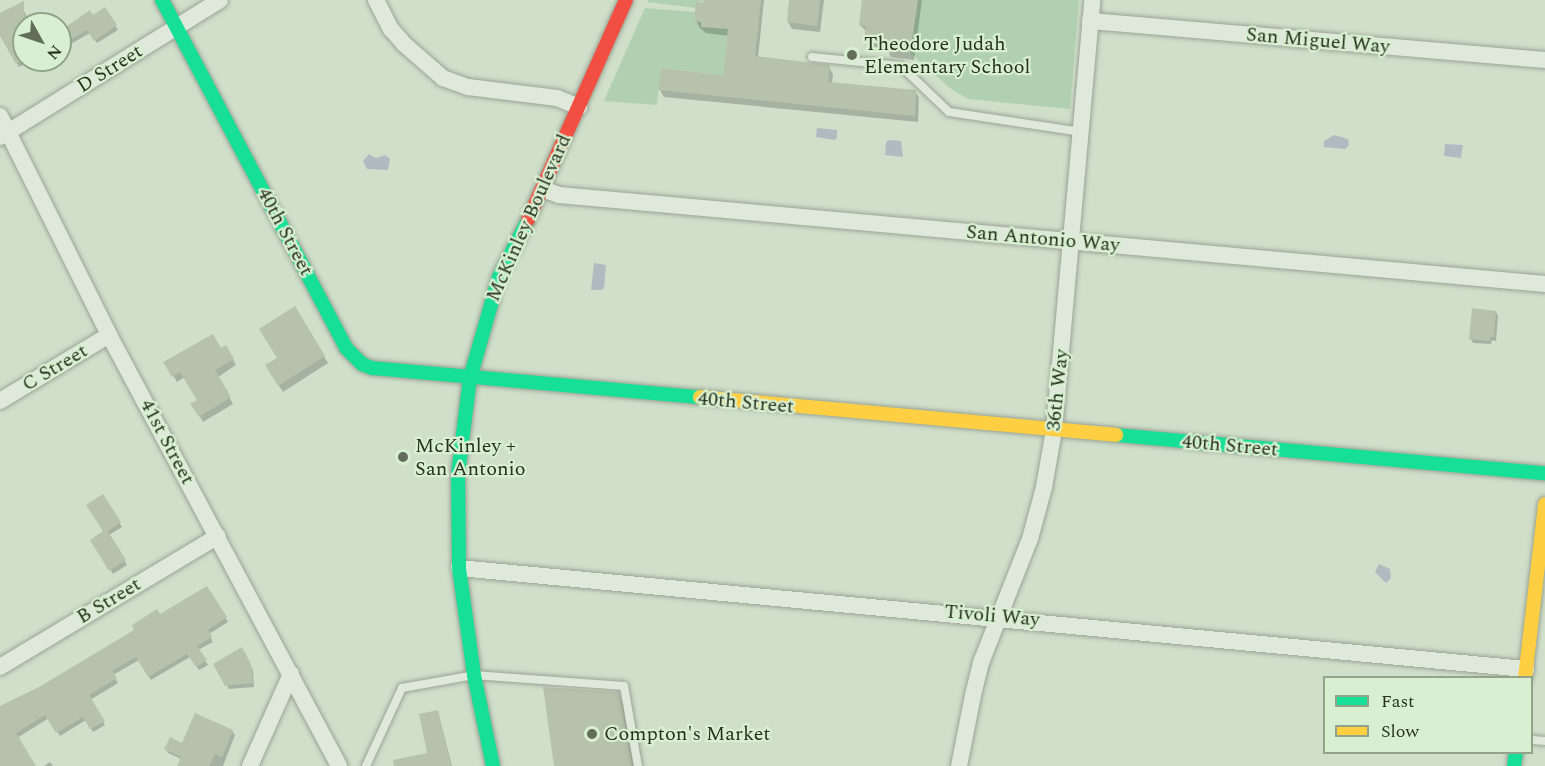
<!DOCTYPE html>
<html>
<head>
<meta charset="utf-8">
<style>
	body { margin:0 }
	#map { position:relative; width:1545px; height:766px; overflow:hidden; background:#d0dfca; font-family:Spectral,serif }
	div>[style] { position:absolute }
	.green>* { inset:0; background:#b1d0b2 }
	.water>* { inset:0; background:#b1bac0 }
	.shadow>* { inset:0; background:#0003 }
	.building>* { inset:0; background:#b6c2ac }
	.roads { filter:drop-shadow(0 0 2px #9aa494) drop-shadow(0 0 2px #9aa494) }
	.lane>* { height:8px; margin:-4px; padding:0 4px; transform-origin:4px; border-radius:4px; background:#dee8db }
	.street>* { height:16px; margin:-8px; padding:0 8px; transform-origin:8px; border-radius:8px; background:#dee8db }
	.fast>* { height:14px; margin:-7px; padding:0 7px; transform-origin:7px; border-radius:7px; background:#16e098 }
	.slow>* { height:14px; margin:-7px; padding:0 7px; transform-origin:7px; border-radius:7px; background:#ffcf43 }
	.jam>* { height:14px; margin:-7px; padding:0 7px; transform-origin:7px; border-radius:7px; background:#f24e42 }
	.dots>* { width:16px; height:16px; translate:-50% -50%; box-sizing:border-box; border:3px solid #d8f0d1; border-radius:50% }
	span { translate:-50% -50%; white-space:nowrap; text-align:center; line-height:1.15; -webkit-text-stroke:4.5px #d8f0d1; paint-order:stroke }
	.street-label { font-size:20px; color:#27311e }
	.poi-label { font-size:20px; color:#27311e }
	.left { translate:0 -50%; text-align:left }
	.legend { position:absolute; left:1323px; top:676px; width:210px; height:78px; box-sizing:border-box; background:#d8f0d1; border:2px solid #91a489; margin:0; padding:8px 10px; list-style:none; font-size:18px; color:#27311e }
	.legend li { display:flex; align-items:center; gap:12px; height:30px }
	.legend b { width:30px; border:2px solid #91a489 }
	.north { position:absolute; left:12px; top:12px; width:60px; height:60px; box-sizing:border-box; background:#d8f0d1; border:2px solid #91a489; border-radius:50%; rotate:130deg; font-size:16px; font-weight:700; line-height:24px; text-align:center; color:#27311e }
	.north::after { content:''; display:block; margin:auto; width:21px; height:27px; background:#626e5a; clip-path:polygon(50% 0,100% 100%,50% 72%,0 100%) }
</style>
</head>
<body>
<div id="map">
	<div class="green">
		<i style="clip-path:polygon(648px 0,703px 0,696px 8px,647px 2px)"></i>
		<i style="clip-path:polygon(918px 0,1079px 0,1070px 109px,968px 99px,951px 89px,910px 53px)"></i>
		<i style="clip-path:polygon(645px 8px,695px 12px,694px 21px,701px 22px,701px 27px,728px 29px,723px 75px,661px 68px,657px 105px,604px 101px)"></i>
	</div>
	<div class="water">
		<i style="clip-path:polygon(817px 128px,837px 130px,837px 138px,834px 140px,816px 137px)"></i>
		<i style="clip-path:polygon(1334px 135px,1348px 139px,1349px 145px,1345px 149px,1324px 147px,1324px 141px)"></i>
		<i style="clip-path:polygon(889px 140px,901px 141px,903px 157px,885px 155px,886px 142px)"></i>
		<i style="clip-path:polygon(1445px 144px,1463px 145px,1461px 158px,1444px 156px)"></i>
		<i style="clip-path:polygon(369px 154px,376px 158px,385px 155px,390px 159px,388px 170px,367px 169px,363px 161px)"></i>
		<i style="clip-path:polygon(594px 263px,606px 265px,604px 288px,601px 290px,591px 290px)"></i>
		<i style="clip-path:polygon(1379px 564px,1390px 569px,1391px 578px,1386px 583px,1375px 572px)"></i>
	</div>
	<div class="shadow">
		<i style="clip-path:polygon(705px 0,764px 0,758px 58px,829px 67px,833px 74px,832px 84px,915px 91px,919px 98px,918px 122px,664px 97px,660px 90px,724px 77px,729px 36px,706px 33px,700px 28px,696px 21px)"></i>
		<i style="clip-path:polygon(791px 0,824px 0,820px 32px,792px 29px,788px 22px)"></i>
		<i style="clip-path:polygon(864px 0,922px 0,914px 60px,891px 57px,887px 49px,870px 46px,866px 39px,867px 32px,860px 25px)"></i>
		<i style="clip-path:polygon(20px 4px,31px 24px,24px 24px,24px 60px,32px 60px,19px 67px,0 30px,0 15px)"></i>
		<i style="clip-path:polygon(105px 9px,118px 30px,97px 43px,90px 33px,69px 45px,61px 32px)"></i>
		<i style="clip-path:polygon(295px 308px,328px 363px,283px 392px,271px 373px,279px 359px)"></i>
		<i style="clip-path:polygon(1496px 312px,1498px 316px,1496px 341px,1492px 340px,1491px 344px,1473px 343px,1471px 339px)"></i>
		<i style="clip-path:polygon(226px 347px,236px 365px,218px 377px,233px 404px,203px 422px,193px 404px,199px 401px,185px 377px,177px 382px,165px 362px)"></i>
		<i style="clip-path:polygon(103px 496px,122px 527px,109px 535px,127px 565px,113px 574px,92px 540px,105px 532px)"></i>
		<i style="clip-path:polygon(207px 588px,228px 622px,209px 634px,213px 642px,198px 650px,208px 665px,199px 670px,190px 657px,151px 680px,139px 660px,113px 675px,118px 683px,90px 700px,105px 725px,93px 732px,86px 720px,60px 736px,49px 718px,17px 738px,35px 766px,0 766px,0 707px,10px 705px)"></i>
		<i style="clip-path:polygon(241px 649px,253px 670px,254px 687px,229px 689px,215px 664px)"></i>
		<i style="clip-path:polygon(618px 693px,623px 703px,634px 766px,556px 766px)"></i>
		<i style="clip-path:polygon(438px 712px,452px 766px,412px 766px,429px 755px)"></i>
		<i style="clip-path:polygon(232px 731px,235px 735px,223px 766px,178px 766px,181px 759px,168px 753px,166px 749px)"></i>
		<i style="clip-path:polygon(50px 762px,53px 766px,44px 766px)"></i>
	</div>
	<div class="building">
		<i style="clip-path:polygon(703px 0,761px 0,755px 56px,830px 65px,828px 82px,916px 90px,915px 116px,658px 90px,661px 68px,723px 75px,728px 29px,701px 27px,701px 22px,694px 21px,696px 2px,703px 3px)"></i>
		<i style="clip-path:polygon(789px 0,820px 0,817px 26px,787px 22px)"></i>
		<i style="clip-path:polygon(862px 0,918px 0,910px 53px,886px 50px,887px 43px,864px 40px,866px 26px,859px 25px)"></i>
		<i style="clip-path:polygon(24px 1px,24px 15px,27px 22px,24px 23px,24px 59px,16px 64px,0 36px,0 13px)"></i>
		<i style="clip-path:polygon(105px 7px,117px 25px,94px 41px,87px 30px,66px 42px,60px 31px,90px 10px,93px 15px)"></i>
		<i style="clip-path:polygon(295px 306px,325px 356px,278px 386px,265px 365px,277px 358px,259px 329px)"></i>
		<i style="clip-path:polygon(1472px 308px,1496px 311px,1494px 337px,1490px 337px,1490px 341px,1469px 339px)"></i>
		<i style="clip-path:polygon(213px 334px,221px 348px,226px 345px,234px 359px,215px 370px,231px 397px,199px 417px,190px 404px,197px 400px,180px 372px,172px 377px,163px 362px)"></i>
		<i style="clip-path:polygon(103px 494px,121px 522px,108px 531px,126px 560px,109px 571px,90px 540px,103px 531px,86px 505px)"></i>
		<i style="clip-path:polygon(207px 586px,227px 617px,208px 630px,212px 637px,197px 646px,207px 660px,196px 667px,187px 654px,148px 677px,136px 657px,112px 671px,117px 678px,89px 695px,105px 721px,90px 729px,83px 717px,56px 733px,45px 715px,16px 733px,36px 766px,0 766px,0 706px,39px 687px,134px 630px,132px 625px,157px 609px,160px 614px)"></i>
		<i style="clip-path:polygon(242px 647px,251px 664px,253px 683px,225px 686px,213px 664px)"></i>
		<i style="clip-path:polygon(543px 687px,619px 692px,632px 766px,554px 766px)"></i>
		<i style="clip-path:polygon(438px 710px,451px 766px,394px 766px,393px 760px,427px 753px,419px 714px)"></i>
		<i style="clip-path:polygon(195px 713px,233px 730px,222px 757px,215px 754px,209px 766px,177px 766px,181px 757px,164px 749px,170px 737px,182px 743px)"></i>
	</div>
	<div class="roads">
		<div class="lane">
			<i style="left:812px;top:57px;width:89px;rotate:5.8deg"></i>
			<i style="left:901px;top:66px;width:66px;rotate:43.8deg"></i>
			<i style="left:949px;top:112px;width:134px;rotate:8.6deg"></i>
			<i style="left:1532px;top:740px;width:13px;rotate:4deg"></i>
			<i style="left:366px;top:766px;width:86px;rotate:-65.2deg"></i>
			<i style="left:402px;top:688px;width:73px;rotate:-10.2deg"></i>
			<i style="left:474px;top:675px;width:150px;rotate:4.2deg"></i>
			<i style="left:624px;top:686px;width:81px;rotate:80.1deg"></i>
		</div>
		<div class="street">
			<i style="left:376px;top:0;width:33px;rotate:63deg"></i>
			<i style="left:391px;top:29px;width:20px;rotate:49deg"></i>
			<i style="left:404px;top:44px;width:52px;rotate:41.1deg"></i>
			<i style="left:443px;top:78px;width:27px;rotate:20deg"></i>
			<i style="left:468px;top:87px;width:90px;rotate:7deg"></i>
			<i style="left:557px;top:98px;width:24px;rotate:22deg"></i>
			<i style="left:1090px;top:21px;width:457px;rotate:4.9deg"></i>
			<i style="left:0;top:116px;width:245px;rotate:63.5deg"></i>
			<i style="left:109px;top:335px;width:489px;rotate:61.9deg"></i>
			<i style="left:0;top:137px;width:259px;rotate:-31.9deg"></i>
			<i style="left:543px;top:189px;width:17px;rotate:21deg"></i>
			<i style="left:559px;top:195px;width:990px;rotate:5.16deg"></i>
			<i style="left:0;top:401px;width:127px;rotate:-31.2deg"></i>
			<i style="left:459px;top:568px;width:1072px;rotate:5.41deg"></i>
			<i style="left:0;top:667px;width:254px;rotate:-31deg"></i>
			<i style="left:250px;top:766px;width:101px;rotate:-66deg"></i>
			<i style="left:959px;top:766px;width:72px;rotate:-78.8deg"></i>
			<i style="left:973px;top:695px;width:36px;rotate:-76deg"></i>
			<i style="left:982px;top:660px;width:130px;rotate:-68.4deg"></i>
			<i style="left:1030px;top:539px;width:54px;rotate:-74.9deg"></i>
			<i style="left:1044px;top:487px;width:58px;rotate:-80deg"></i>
			<i style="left:1054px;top:430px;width:432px;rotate:-84.9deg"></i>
		</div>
		<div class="fast">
			<i style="left:162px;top:0;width:394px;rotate:62.1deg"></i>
			<i style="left:346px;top:348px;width:23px;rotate:45deg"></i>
			<i style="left:362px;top:364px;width:11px;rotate:22deg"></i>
			<i style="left:372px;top:368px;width:329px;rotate:5.1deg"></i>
			<i style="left:1116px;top:435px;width:431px;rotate:5.1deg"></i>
			<i style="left:493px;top:766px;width:93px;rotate:-101.8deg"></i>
			<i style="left:474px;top:675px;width:108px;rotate:-98deg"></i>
			<i style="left:459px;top:568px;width:94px;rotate:-90.6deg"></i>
			<i style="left:458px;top:474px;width:97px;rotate:-82.9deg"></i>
			<i style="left:470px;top:378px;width:105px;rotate:-74deg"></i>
			<i style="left:499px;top:277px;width:64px;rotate:-63deg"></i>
			<i style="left:1514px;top:766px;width:14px;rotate:-82deg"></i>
		</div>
		<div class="slow">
			<i style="left:700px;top:397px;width:418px;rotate:5.2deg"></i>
			<i style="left:1525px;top:678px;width:175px;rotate:-83.4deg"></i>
		</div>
		<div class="jam">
			<i style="left:528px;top:220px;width:241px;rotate:-66deg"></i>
		</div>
	</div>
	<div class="dots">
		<i style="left:852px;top:55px;background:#626e5a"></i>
		<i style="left:403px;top:457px;background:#626e5a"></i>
		<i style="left:592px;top:734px;background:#626e5a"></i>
	</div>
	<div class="street-label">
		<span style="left:1318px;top:41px;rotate:5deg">San Miguel Way</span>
		<span style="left:110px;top:69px;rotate:-32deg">D Street</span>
		<span style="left:529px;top:218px;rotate:-66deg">McKinley Boulevard</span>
		<span style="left:285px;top:232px;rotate:62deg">40th Street</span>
		<span style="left:1043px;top:239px;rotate:5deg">San Antonio Way</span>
		<span style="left:55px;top:368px;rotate:-31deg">C Street</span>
		<span style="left:1058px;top:390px;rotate:-84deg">36th Way</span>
		<span style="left:746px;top:403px;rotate:5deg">40th Street</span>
		<span style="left:167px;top:442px;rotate:62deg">41st Street</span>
		<span style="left:1230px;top:446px;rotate:5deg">40th Street</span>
		<span style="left:109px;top:601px;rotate:-31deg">B Street</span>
		<span style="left:992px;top:616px;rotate:5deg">Tivoli Way</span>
	</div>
	<div class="poi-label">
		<span class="left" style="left:864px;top:56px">Theodore Judah<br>Elementary School</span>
		<span class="left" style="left:415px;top:458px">McKinley +<br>San Antonio</span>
		<span class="left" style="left:604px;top:734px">Compton's Market</span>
	</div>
	<ul class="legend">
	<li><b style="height:8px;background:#16e098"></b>Fast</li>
	<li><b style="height:8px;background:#ffcf43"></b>Slow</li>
	</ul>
	<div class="north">N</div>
</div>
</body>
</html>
